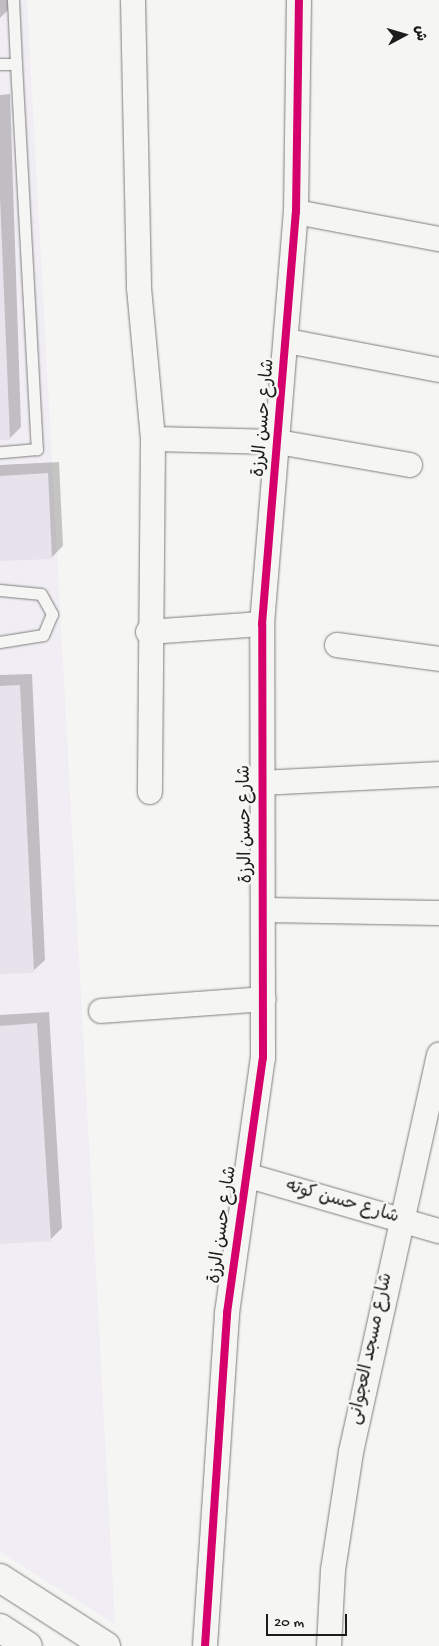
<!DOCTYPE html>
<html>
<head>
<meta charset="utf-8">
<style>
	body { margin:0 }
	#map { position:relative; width:439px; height:1646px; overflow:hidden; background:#f5f5f3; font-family:"Gochi Hand","Playpen Sans Arabic",sans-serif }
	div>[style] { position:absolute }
	.built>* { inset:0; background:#f0edf4 }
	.shadow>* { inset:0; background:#0003 }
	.building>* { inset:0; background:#e6e3ec }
	.roads { filter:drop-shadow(0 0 1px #7e7e7d) drop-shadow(0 0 1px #7e7e7d) }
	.lane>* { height:11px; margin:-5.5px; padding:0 5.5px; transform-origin:5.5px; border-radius:5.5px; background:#f5f5f3 }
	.street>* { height:24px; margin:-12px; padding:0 12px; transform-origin:12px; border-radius:12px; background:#f5f5f3 }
	.primary>* { height:28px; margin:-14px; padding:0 14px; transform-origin:14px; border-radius:14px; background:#f5f5f3 }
	.cycleway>* { height:8px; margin:-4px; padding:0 4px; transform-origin:4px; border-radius:4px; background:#d6006c }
	span { translate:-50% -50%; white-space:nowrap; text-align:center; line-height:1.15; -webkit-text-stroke:5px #f6f6f2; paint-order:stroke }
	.street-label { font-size:18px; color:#1c1c1c }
	.north { position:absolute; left:379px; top:10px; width:50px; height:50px; -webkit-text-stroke:4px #f6f6f2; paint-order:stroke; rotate:84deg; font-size:14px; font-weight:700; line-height:20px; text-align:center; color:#1c1c1c }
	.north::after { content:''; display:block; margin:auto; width:18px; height:22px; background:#1c1c1c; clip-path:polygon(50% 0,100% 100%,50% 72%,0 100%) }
	.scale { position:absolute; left:266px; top:1614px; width:81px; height:22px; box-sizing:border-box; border:2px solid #1c1c1c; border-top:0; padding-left:6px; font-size:15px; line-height:18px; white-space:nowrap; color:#1c1c1c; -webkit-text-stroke:4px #f6f6f2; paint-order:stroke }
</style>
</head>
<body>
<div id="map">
	<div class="built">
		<i style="clip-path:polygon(0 0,27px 0,115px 1624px,0 1552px)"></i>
	</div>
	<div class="shadow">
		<i style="clip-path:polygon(0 0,8px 0,8px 10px,0 18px)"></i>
		<i style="clip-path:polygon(10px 94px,21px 427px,9px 439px,0 439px,0 95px)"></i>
		<i style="clip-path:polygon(59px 462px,63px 546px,52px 557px,0 560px,0 465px)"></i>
		<i style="clip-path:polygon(32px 674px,45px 960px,33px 971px,0 973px,0 675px)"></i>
		<i style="clip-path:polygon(49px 1012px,62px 1228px,50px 1240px,0 1243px,0 1015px)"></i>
	</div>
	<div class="building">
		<i style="clip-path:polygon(0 196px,10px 440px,0 440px)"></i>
		<i style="clip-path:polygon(48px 473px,52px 559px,0 561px,0 476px)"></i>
		<i style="clip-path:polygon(20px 685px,34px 973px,0 974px,0 686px)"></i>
		<i style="clip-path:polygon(37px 1023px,51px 1241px,0 1244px,0 1026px)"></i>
	</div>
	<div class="roads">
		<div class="lane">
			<i style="left:13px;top:0;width:64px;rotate:87.3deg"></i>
			<i style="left:0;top:64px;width:16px"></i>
			<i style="left:16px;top:64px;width:386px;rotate:86.9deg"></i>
			<i style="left:37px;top:449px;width:37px;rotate:175deg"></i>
			<i style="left:0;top:590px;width:41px;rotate:5.6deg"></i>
			<i style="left:41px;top:594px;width:23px;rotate:61deg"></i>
			<i style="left:52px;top:614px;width:23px;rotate:113deg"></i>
			<i style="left:43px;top:635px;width:44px;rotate:170.8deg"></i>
		</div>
		<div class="street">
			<i style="left:133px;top:0;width:288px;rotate:88.8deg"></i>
			<i style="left:139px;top:288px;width:152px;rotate:84.7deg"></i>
			<i style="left:153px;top:439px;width:353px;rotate:90.5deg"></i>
			<i style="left:296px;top:212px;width:146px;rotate:10.7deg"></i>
			<i style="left:287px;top:341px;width:155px;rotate:10.8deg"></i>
			<i style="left:153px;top:439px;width:125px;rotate:1.4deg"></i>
			<i style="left:278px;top:442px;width:134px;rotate:9.9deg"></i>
			<i style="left:148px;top:632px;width:114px;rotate:-4deg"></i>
			<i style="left:337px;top:645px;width:103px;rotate:7.8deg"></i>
			<i style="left:262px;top:783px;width:177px;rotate:-2.9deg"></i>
			<i style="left:264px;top:910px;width:175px;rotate:1deg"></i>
			<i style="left:101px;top:1011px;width:163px;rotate:-4.2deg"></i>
			<i style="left:246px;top:1175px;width:201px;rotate:16.2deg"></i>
			<i style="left:205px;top:1646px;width:334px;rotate:-86.2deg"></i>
			<i style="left:227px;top:1313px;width:258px;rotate:-82deg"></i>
			<i style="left:263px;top:1058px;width:434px;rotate:-90.1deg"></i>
			<i style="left:262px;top:624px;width:413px;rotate:-85.3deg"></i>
			<i style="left:296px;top:212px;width:212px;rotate:-89.2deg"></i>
			<i style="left:329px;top:1646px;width:76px;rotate:-87deg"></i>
			<i style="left:333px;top:1570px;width:119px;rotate:-81.3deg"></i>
			<i style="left:351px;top:1452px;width:407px;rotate:-77.5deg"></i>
		</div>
		<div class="primary">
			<i style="left:0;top:1578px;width:126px;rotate:32.7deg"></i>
			<i style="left:0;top:1628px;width:33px;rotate:33deg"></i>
		</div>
	</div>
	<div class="cycleway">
		<i style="left:205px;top:1646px;width:334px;rotate:-86.2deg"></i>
		<i style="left:227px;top:1313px;width:258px;rotate:-82deg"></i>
		<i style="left:263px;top:1058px;width:434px;rotate:-90.1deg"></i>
		<i style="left:262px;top:624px;width:413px;rotate:-85.3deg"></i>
		<i style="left:296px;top:212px;width:212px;rotate:-89.2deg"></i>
	</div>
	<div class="street-label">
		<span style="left:265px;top:418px;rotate:-85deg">شارع حسن الرزة</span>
		<span style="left:247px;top:824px;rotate:-91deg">شارع حسن الرزة</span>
		<span style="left:342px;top:1203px;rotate:16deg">شارع حسن كوته</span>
		<span style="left:224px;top:1225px;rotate:-82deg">شارع حسن الرزة</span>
		<span style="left:372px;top:1349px;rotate:-78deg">شارع مسجد العجوانى</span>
	</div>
	<div class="north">ش</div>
	<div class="scale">20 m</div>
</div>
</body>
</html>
